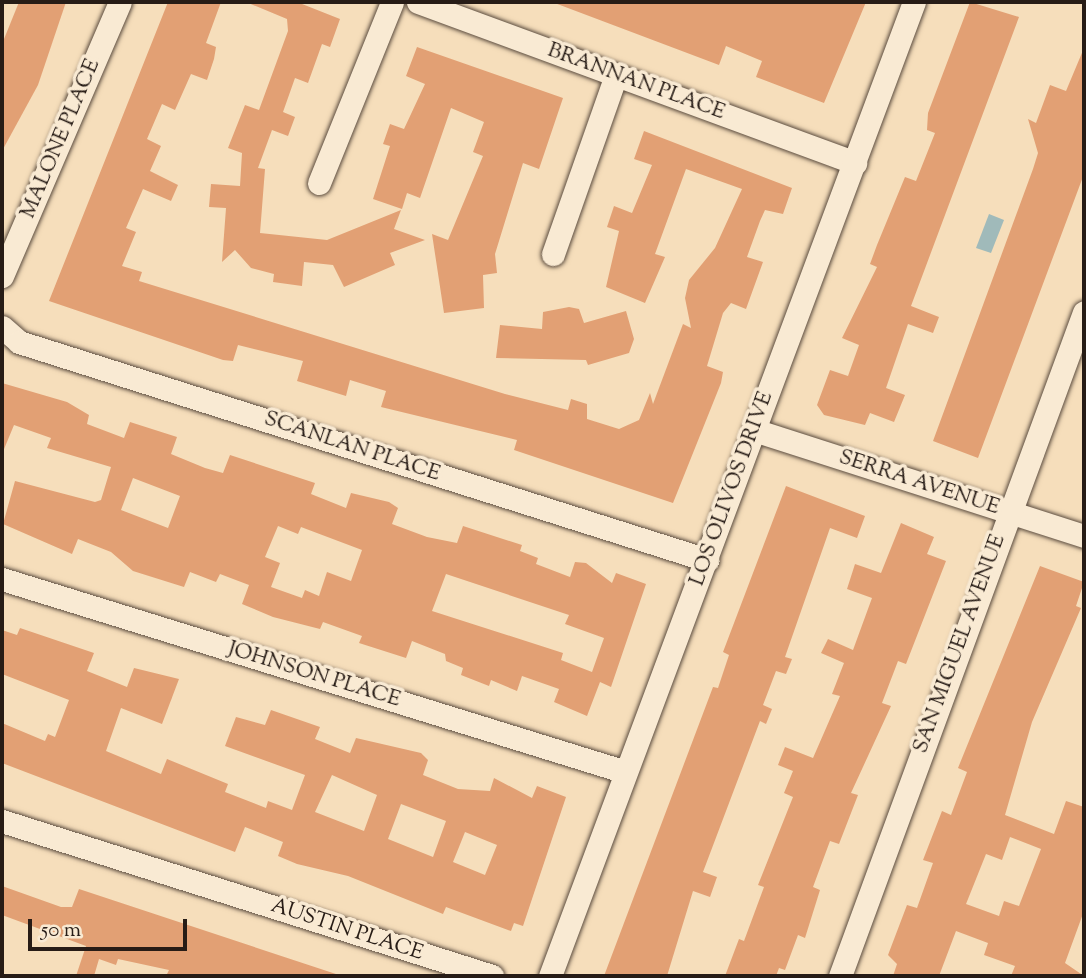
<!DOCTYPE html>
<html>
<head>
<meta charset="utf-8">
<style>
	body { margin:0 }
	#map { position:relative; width:1086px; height:978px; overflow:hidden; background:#f6debb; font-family:"Sorts Mill Goudy",serif }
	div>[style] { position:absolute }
	.water>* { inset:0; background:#a0baba }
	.building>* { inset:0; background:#e2a074 }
	.roads { filter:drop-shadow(0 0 2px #5b4c3f) drop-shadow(0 0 2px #5b4c3f) }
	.street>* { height:23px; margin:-11.5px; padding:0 11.5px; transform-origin:11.5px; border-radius:11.5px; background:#f9ead3 }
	span { translate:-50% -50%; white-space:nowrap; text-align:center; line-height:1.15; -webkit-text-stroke:7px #f9ead3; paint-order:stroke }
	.street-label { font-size:21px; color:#271c16 }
	.frame { position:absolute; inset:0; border:4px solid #271c16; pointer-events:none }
	.scale { position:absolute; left:28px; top:919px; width:159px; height:32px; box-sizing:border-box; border:4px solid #271c16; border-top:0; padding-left:9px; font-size:21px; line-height:24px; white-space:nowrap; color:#271c16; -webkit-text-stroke:5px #f9ead3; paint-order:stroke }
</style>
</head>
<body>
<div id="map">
	<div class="water">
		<i style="clip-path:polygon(989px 214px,1004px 220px,991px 253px,976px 248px)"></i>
	</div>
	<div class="building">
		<i style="clip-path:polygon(19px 2px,66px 2px,38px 85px,2px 151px,2px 44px)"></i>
		<i style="clip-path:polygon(168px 2px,221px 2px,206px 43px,216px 47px,214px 59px,207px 80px,191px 74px,175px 110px,162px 104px,147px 139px,161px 146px,150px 171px,178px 185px,171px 201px,143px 189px,126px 228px,136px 232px,122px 266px,142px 272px,139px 281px,505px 394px,568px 410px,571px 399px,587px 404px,587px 419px,619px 429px,639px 420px,650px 393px,653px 404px,683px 324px,691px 328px,685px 298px,689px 280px,715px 248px,742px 189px,686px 169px,655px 254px,665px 257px,645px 303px,606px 287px,619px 231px,607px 227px,614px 206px,632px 213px,652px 165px,634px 159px,644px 131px,792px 188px,783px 214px,765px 210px,760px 221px,747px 257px,763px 262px,746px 309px,731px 303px,723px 313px,707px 366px,723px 372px,721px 383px,673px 503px,514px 450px,517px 440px,381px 407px,386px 391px,350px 380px,346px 396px,297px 381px,303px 361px,238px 345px,233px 361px,223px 360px,49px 301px)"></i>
		<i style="clip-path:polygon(246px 2px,297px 2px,340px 19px,330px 47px,322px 44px,308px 83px,295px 78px,283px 112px,295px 117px,288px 136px,272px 130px,258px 168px,265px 169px,260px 233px,327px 240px,401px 210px,394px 229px,425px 240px,390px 253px,395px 265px,344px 287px,333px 265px,304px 262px,302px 286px,273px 282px,274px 274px,251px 268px,235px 250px,222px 262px,226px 208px,209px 207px,211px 184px,240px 186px,242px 153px,228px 148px,245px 105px,259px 110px,288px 31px,287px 19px)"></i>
		<i style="clip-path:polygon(552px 2px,866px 2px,824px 103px,756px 77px,762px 61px,726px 46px,719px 65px)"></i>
		<i style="clip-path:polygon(970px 2px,1019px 17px,911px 306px,939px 317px,933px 333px,908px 324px,886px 388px,905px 395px,894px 422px,870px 413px,865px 425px,824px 415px,817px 405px,830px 370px,848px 376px,859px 345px,842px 338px,877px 267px,870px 264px,877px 245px,905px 177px,916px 181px,935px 133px,927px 130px,928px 113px)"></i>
		<i style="clip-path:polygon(417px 47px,563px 98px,539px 169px,523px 163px,495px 254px,497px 273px,483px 275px,484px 308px,444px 313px,432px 234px,448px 240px,483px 156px,473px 152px,484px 122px,451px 108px,420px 198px,407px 193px,402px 209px,373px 199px,390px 146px,383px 144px,390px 124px,404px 129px,425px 84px,406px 76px)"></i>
		<i style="clip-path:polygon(1084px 48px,1084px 174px,978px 458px,933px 441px,1033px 169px,1038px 153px,1028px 119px,1036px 123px,1050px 85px,1066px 91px)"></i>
		<i style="clip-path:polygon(569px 307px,579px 309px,584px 323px,626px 311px,634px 339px,629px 353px,588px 365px,586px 360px,496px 358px,500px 325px,542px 329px,543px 312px)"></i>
		<i style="clip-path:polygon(evenodd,2px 383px,67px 402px,89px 415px,87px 424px,124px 438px,130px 422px,177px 437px,171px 454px,205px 468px,223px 473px,230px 455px,315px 483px,311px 494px,346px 508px,351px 493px,389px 502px,398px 508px,392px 524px,427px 537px,457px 543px,463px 526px,522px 545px,520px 551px,538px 558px,536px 564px,570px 577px,575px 562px,586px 563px,612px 583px,616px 573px,646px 584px,611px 687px,600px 682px,587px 716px,554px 702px,559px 689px,522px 676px,517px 691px,491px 680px,489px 686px,461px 675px,463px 668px,446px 661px,445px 654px,412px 641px,406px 658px,359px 643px,362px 636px,323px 622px,320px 629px,273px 617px,242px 604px,249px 585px,220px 574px,216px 582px,190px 572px,184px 587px,133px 571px,111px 552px,78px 539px,72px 554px,3px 524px,15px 481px,95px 502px,101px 500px,111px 467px,47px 448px,51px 438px,14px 425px,2px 454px,2px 383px,133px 478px,180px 496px,168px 528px,121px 510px,133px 478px,2px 383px,278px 526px,298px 534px,301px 527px,362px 550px,351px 581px,327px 572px,319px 596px,305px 590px,302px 598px,271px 587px,280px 563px,265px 557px,278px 526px,2px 383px,446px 574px,569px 615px,565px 624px,604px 638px,592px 672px,561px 660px,563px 653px,432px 611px,446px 574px)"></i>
		<i style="clip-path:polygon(786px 486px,865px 516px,857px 538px,830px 528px,785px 657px,792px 659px,786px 674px,776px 671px,763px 705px,772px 709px,766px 724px,760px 721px,703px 872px,717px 877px,710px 897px,693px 891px,667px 976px,604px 976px,713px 687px,718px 688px,729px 655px,723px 652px)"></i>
		<i style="clip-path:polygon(901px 523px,934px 537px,927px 554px,946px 561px,906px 664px,898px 661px,882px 703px,891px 706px,851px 793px,858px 795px,839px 844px,830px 841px,813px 887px,820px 890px,805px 938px,798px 935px,785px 970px,779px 968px,776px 976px,725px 976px,739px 939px,744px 941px,764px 887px,758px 885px,793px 797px,784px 793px,793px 771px,778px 765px,785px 747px,813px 758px,840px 696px,832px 694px,844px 663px,821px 653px,828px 639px,853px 650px,872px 598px,847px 589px,855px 564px,881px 573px)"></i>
		<i style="clip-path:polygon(evenodd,1040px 566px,1084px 582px,1076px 606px,1081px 608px,1032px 722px,1005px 815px,1054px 834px,1066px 801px,1084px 807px,1084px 911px,1065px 963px,1084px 976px,1011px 976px,1015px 966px,984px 955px,988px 943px,956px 931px,939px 976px,893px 976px,897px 964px,888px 955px,907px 905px,917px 908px,933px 863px,923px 860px,942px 811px,951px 815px,967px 772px,958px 768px,1040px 566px,1010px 837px,1041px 849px,1019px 906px,1004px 901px,999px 916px,966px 904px,986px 854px,1002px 860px,1010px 837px)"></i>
		<i style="clip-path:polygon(evenodd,20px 628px,94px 653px,87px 671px,127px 687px,134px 668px,179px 679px,162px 724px,121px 708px,106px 751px,161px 774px,167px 759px,228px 784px,225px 792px,266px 808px,268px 801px,292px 810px,305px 775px,225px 746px,236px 717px,265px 725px,271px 710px,320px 727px,315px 739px,350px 753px,356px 738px,421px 753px,428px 760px,423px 775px,458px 789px,490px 791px,494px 778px,532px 798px,537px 786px,566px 797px,523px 926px,514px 923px,511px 931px,446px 907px,443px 914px,348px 876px,297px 864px,278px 856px,283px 842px,245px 827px,235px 852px,2px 763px,2px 723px,45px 741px,48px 734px,55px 737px,69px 700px,2px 674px,2px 630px,17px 635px,20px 628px,332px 775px,377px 795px,364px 831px,315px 812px,332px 775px,20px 628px,401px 804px,446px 821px,433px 857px,388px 839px,401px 804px,20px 628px,465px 832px,497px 845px,485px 875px,453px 862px,465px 832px)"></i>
		<i style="clip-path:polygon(2px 886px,61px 907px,72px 907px,79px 889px,342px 976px,166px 976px,169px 970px,118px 959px,116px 965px,99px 959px,94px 976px,76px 976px,86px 946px,2px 915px)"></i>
	</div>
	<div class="roads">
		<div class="street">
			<i style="left:418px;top:2px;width:466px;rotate:20.2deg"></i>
			<i style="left:319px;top:183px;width:195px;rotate:-68deg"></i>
			<i style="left:553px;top:254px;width:190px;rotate:-70.6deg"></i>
			<i style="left:2px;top:276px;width:298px;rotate:-66.7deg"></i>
			<i style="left:2px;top:327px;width:23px;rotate:41deg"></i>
			<i style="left:19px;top:342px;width:722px;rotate:17.58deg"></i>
			<i style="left:754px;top:430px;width:347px;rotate:17.8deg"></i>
			<i style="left:2px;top:579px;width:653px;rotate:17.19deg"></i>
			<i style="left:2px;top:821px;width:514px;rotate:17.55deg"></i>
			<i style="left:550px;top:976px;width:1040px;rotate:-69.51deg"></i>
			<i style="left:840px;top:976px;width:707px;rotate:-69.82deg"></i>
		</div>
	</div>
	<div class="street-label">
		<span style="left:636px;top:82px;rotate:20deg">BRANNAN PLACE</span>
		<span style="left:61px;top:139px;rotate:-67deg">MALONE PLACE</span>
		<span style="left:352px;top:447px;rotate:18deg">SCANLAN PLACE</span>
		<span style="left:919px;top:483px;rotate:18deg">SERRA AVENUE</span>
		<span style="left:732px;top:489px;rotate:-70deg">LOS OLIVOS DRIVE</span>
		<span style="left:960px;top:644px;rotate:-70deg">SAN MIGUEL AVENUE</span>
		<span style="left:314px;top:675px;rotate:17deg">JOHNSON PLACE</span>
		<span style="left:347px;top:930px;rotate:18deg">AUSTIN PLACE</span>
	</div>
	<div class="frame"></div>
	<div class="scale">50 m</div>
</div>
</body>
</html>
